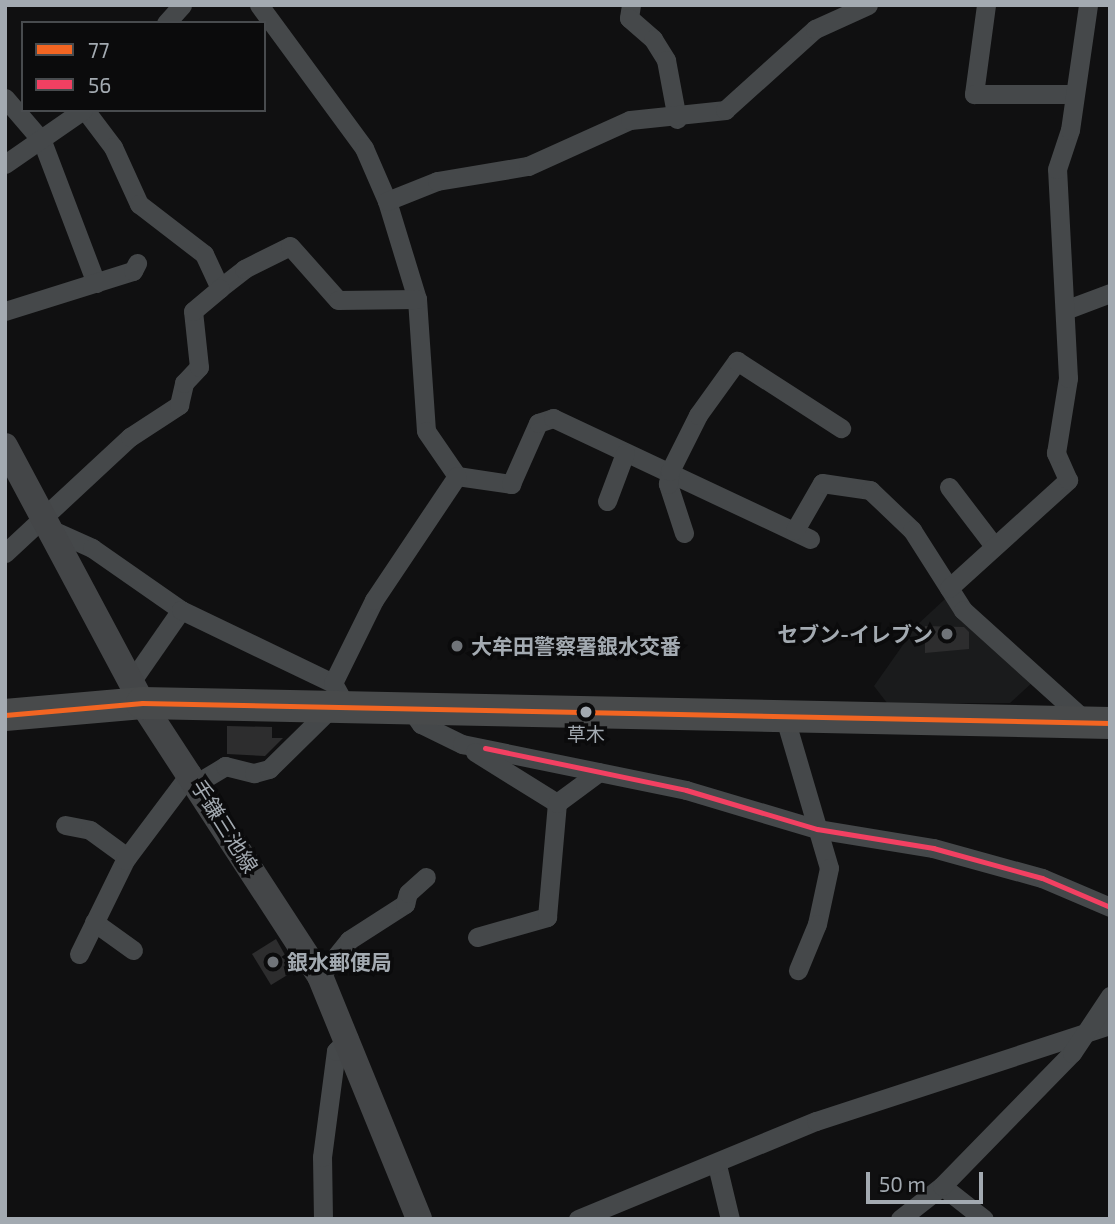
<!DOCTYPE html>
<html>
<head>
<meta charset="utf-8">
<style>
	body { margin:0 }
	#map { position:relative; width:1115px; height:1224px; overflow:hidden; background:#101011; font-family:"Exo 2","Noto Sans JP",sans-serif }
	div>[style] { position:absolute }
	.built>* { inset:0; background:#1a1b1c }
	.building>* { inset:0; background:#2d2d2e }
	.minor>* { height:19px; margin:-9.5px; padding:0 9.5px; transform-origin:9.5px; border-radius:9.5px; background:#45484a }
	.secondary>* { height:26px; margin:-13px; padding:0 13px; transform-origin:13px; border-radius:13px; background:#444648 }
	.trunk>* { height:32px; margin:-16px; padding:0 16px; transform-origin:16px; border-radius:16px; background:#484a4b }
	.bus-1>* { height:5px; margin:-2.5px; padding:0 2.5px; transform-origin:2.5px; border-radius:2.5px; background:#f26522 }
	.bus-2>* { height:5px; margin:-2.5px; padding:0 2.5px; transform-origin:2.5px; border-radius:2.5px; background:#f24062 }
	.dots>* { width:19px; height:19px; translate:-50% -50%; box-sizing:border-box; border:4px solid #0b0b0c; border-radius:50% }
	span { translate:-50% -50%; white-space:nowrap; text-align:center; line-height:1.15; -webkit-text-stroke:7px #0b0b0c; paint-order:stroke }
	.bus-label { font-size:19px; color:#a3aab1 }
	.poi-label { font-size:21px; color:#a3aab1; font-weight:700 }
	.right { translate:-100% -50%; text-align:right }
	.left { translate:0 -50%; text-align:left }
	.street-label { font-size:21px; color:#a3aab1 }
	.frame { position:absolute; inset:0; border:7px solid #a3aab1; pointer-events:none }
	.legend { position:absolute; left:21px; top:21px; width:245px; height:91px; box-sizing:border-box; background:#0b0b0c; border:2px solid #484b4e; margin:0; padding:9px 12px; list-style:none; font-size:21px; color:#a3aab1 }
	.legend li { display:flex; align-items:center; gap:14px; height:35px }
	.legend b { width:35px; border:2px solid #484b4e }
	.scale { position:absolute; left:866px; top:1172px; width:117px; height:32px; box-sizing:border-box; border:4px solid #a3aab1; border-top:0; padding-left:9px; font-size:21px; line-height:24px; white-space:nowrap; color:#a3aab1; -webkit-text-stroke:5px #0b0b0c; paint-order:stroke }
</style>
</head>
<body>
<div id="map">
	<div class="built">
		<i style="clip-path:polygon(945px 599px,1034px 681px,1010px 703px,887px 703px,874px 686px,917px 625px)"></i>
	</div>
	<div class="building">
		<i style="clip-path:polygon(925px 626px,964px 627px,969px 632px,969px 649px,925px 653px)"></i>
		<i style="clip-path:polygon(227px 726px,272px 727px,272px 738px,283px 738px,265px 756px,227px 754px)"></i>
		<i style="clip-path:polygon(276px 939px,294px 971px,271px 985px,252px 954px)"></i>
	</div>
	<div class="minor">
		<i style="left:259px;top:5px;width:177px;rotate:53.7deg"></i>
		<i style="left:364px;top:148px;width:58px;rotate:66.5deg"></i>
		<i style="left:387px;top:201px;width:102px;rotate:73deg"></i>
		<i style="left:417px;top:299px;width:132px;rotate:86.1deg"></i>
		<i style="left:426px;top:431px;width:55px;rotate:55.4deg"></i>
		<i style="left:457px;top:476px;width:55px;rotate:8.4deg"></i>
		<i style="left:511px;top:484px;width:67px;rotate:-66.1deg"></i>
		<i style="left:538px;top:423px;width:16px;rotate:-18deg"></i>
		<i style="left:553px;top:418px;width:284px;rotate:25.2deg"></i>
		<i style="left:631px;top:5px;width:13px;rotate:99deg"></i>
		<i style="left:629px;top:18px;width:32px;rotate:41deg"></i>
		<i style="left:653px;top:39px;width:25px;rotate:58deg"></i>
		<i style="left:666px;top:60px;width:60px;rotate:79.4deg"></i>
		<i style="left:986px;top:5px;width:90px;rotate:97.7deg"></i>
		<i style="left:974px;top:94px;width:99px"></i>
		<i style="left:166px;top:23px;width:24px;rotate:-48deg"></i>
		<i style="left:5px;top:98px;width:57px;rotate:49.3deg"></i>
		<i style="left:42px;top:141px;width:152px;rotate:69.2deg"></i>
		<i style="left:85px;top:110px;width:46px;rotate:52.9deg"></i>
		<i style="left:113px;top:147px;width:63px;rotate:65.5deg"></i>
		<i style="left:139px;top:204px;width:82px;rotate:37.6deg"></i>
		<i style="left:204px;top:254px;width:38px;rotate:65deg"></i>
		<i style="left:220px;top:288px;width:31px;rotate:-38deg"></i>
		<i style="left:244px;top:269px;width:51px;rotate:-26.6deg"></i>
		<i style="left:290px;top:246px;width:72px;rotate:48.4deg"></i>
		<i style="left:338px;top:300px;width:79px;rotate:-0.7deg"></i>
		<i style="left:5px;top:164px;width:95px;rotate:-34.7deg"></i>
		<i style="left:387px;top:201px;width:54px;rotate:-21.8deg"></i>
		<i style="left:437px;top:181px;width:92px;rotate:-9.4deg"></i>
		<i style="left:528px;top:166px;width:112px;rotate:-24.3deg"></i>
		<i style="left:630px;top:120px;width:96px;rotate:-6deg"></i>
		<i style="left:725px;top:110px;width:121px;rotate:-42deg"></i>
		<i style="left:815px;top:29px;width:58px;rotate:-24.4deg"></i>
		<i style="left:1065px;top:310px;width:48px;rotate:-20.7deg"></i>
		<i style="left:5px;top:311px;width:134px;rotate:-17.4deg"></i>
		<i style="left:133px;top:271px;width:9px;rotate:-63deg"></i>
		<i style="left:949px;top:487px;width:74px;rotate:52.7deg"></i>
		<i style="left:607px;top:501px;width:51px;rotate:-69.4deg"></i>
		<i style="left:52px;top:530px;width:44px;rotate:24.2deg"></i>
		<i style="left:92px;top:548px;width:108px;rotate:34.9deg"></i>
		<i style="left:795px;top:530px;width:54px;rotate:-60.1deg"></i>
		<i style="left:822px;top:483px;width:49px;rotate:8.3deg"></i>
		<i style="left:870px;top:490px;width:58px;rotate:43.6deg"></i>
		<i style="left:912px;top:530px;width:95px;rotate:57.5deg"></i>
		<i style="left:963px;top:610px;width:169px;rotate:42.1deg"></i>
		<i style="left:684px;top:533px;width:52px;rotate:-108.1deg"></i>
		<i style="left:668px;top:484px;width:13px;rotate:-81deg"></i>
		<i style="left:670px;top:471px;width:63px;rotate:-63.4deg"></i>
		<i style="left:698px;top:415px;width:67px;rotate:-54.2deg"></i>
		<i style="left:737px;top:361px;width:124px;rotate:32.8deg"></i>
		<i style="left:5px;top:553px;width:171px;rotate:-42.9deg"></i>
		<i style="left:130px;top:437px;width:59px;rotate:-33.1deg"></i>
		<i style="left:179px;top:405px;width:23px;rotate:-77deg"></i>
		<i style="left:184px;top:383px;width:22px;rotate:-47deg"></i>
		<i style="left:199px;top:367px;width:56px;rotate:-96.1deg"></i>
		<i style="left:193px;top:311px;width:35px;rotate:-40deg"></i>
		<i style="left:949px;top:588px;width:161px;rotate:-42.2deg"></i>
		<i style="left:1068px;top:480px;width:30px;rotate:-114deg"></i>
		<i style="left:1056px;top:453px;width:76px;rotate:-80.9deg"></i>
		<i style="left:1068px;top:378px;width:209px;rotate:-93deg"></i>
		<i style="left:1057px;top:169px;width:41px;rotate:-71.6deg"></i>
		<i style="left:1070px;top:130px;width:126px;rotate:-81.8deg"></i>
		<i style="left:133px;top:679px;width:84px;rotate:-55.2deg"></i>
		<i style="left:181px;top:610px;width:169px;rotate:25.7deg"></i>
		<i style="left:333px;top:683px;width:29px;rotate:61deg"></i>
		<i style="left:333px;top:683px;width:93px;rotate:-63.7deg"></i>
		<i style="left:374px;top:600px;width:149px;rotate:-56.2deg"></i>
		<i style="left:409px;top:707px;width:21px;rotate:55deg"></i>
		<i style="left:421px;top:724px;width:46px;rotate:26deg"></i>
		<i style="left:462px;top:744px;width:229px;rotate:11.6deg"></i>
		<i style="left:686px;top:790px;width:137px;rotate:16.6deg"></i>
		<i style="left:817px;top:829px;width:118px;rotate:9.3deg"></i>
		<i style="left:933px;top:848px;width:113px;rotate:15.4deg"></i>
		<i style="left:1042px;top:878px;width:74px;rotate:23.1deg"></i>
		<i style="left:784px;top:715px;width:159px;rotate:73.6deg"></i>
		<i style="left:829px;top:868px;width:57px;rotate:102.1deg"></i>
		<i style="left:817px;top:924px;width:50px;rotate:112.4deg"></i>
		<i style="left:475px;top:752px;width:97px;rotate:31.9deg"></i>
		<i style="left:197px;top:783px;width:33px;rotate:-31deg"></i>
		<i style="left:225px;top:766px;width:30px;rotate:14deg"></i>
		<i style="left:254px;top:773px;width:16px;rotate:-15deg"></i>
		<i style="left:269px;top:769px;width:87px;rotate:-44.5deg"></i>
		<i style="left:65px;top:825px;width:25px;rotate:11deg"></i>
		<i style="left:90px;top:830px;width:46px;rotate:36.1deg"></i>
		<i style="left:94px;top:922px;width:48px;rotate:35.7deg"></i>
		<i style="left:477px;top:937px;width:73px;rotate:-15.9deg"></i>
		<i style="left:547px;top:917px;width:114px;rotate:-85deg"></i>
		<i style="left:557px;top:803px;width:52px;rotate:-36.4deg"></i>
		<i style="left:79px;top:954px;width:105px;rotate:-63.9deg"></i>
		<i style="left:125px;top:860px;width:110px;rotate:-53.1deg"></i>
		<i style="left:320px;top:976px;width:46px;rotate:-51.1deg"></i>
		<i style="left:349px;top:940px;width:67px;rotate:-32.7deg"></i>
		<i style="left:405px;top:904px;width:11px;rotate:-75deg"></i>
		<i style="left:408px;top:893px;width:24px;rotate:-42deg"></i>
		<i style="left:717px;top:1165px;width:56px;rotate:76.5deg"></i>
		<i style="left:942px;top:1186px;width:53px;rotate:38.2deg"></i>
		<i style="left:323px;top:1219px;width:62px;rotate:-90.9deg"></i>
		<i style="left:322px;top:1157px;width:107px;rotate:-82.5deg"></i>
		<i style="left:336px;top:1051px;width:18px;rotate:-45deg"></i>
		<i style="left:578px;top:1219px;width:257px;rotate:-22.4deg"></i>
		<i style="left:816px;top:1121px;width:309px;rotate:-18.1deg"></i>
		<i style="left:900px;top:1219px;width:53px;rotate:-38.2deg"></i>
		<i style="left:942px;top:1186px;width:186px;rotate:-45.7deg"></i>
		<i style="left:1072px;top:1053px;width:69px;rotate:-56.3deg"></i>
	</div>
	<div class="secondary">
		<i style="left:5px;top:446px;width:291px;rotate:61.9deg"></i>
		<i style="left:142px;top:703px;width:326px;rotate:56.9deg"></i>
		<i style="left:320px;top:976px;width:262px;rotate:67.8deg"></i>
	</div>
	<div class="trunk">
		<i style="left:5px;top:715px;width:138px;rotate:-5deg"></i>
		<i style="left:142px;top:703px;width:968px;rotate:1.18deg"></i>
	</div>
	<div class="bus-1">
		<i style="left:5px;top:715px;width:138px;rotate:-5deg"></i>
		<i style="left:142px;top:703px;width:968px;rotate:1.18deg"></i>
	</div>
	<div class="bus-2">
		<i style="left:485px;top:748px;width:205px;rotate:11.8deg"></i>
		<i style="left:686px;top:790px;width:137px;rotate:16.6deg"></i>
		<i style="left:817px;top:829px;width:118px;rotate:9.3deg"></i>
		<i style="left:933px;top:848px;width:113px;rotate:15.4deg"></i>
		<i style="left:1042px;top:878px;width:74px;rotate:23.1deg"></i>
	</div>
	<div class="dots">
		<i style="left:947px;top:634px;background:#707479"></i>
		<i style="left:457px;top:646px;background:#707479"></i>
		<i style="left:586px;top:712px;background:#a3aab1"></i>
		<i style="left:273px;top:962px;background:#707479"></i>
	</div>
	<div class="bus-label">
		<span style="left:586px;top:734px">草木</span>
	</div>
	<div class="poi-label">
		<span class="right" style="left:933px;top:634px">セブン-イレブン</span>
		<span class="left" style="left:471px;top:646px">大牟田警察署銀水交番</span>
		<span class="left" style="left:287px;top:962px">銀水郵便局</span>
	</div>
	<div class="street-label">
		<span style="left:225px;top:826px;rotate:58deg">手鎌三池線</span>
	</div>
	<div class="frame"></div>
	<ul class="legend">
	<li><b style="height:9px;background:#f26522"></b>77</li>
	<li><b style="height:9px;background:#f24062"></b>56</li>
	</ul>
	<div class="scale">50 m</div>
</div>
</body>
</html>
